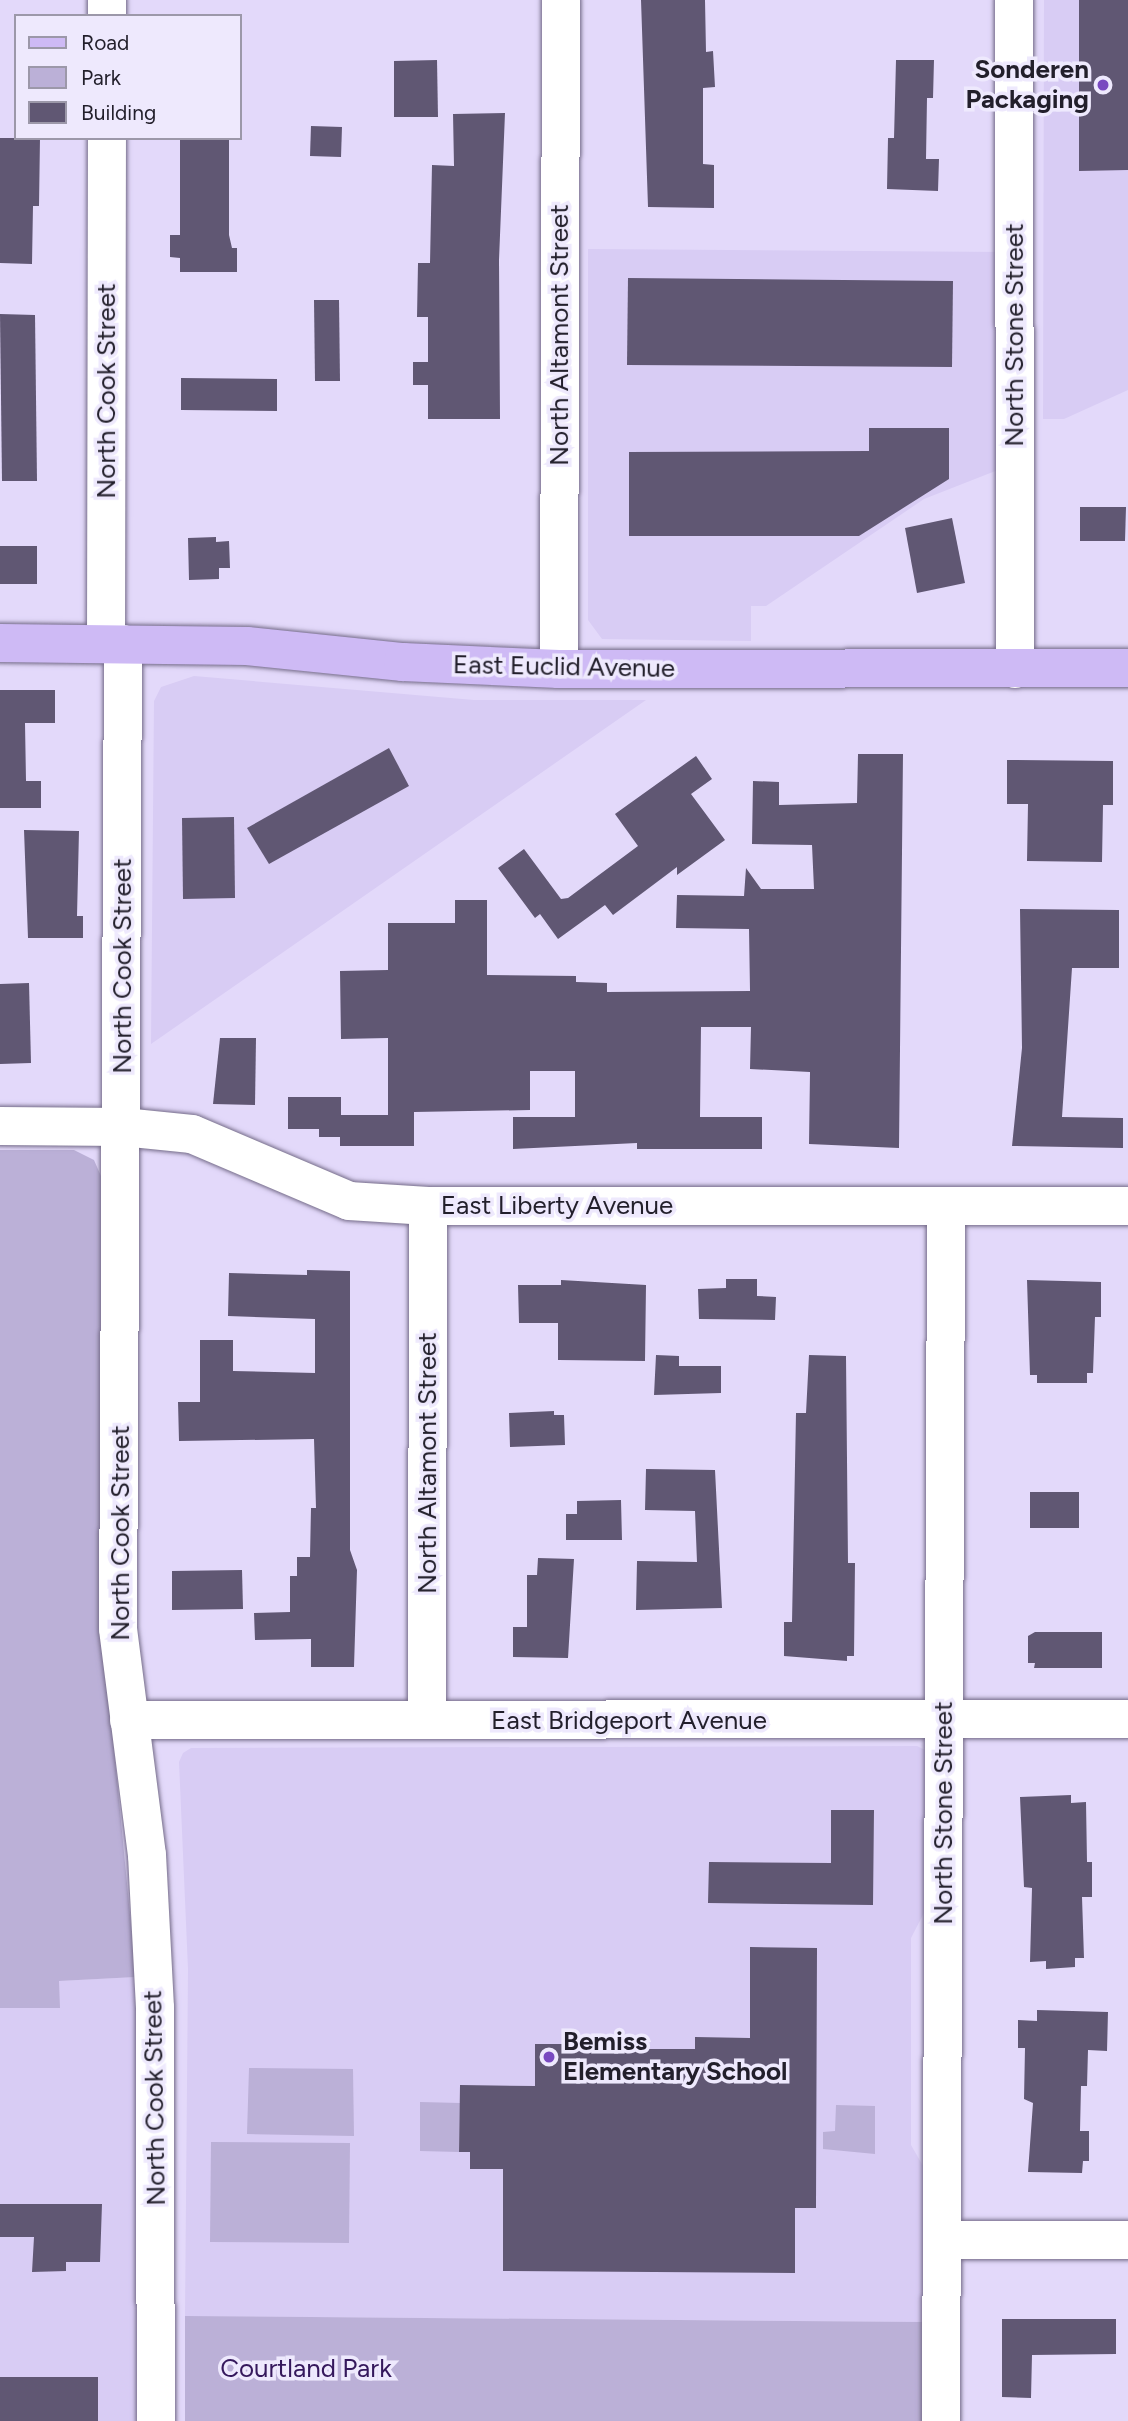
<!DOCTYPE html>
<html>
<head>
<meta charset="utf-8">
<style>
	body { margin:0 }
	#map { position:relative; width:1128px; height:2421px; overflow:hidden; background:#e3d9fa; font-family:Figtree,sans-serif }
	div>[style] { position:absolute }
	.built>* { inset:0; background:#d8ccf4 }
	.green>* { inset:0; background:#bbb0d7 }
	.building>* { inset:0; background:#605773 }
	.roads { filter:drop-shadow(0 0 2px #756c89) drop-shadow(0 0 2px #756c89) }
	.minor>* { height:38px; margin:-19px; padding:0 19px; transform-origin:19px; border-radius:19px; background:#fff }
	.major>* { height:38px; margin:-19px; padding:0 19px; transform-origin:19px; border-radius:19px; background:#cebaf5 }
	.dots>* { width:19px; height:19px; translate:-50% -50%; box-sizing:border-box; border:4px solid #eee9fd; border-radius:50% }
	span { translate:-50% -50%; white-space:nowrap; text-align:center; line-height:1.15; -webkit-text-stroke:7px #eee9fd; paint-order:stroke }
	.poi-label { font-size:26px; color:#221f2b; font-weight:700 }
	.right { translate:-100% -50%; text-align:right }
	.left { translate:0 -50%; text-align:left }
	.street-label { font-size:26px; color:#221f2b }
	.park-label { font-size:26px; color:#35185c }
	.legend { position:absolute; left:14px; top:14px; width:228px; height:126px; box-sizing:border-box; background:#eee9fd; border:2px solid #9c98a9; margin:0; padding:9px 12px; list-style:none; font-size:21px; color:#221f2b }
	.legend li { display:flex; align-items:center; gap:14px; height:35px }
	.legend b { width:35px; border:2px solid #9c98a9 }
</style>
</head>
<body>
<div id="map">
	<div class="built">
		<i style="clip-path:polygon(1044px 0,1128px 0,1128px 390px,1064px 419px,1043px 419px)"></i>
		<i style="clip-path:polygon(588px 249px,1003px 252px,1003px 468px,924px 499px,766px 606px,751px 606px,751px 641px,602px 639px,588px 620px)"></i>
		<i style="clip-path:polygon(194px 676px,474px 700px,646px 700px,151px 1044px,154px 701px,161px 687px)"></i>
		<i style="clip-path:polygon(917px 1746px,925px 1750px,927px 1907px,911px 1938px,911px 2145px,926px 2171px,925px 2322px,185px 2316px,188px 1969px,179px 1762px,183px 1753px,191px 1748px)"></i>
		<i style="clip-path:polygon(136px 1977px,141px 2421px,0 2421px,0 2008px,59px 2008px,59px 1981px)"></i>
	</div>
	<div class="green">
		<i style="clip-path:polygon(0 1150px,74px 1150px,94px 1160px,104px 1183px,110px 1707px,136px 1977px,59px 1981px,60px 2008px,0 2008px)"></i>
		<i style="clip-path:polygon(249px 2068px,353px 2069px,354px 2136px,247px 2134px)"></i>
		<i style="clip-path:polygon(420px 2102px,460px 2103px,459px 2152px,420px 2151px)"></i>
		<i style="clip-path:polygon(836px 2105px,875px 2106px,875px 2154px,823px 2149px,823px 2132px,835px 2131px)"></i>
		<i style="clip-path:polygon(211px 2142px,350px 2143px,349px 2243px,210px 2242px)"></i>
		<i style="clip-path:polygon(185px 2316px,925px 2322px,926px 2421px,185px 2421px)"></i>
	</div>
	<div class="building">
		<i style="clip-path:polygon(641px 0,705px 0,706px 52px,713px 51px,715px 87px,703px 88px,703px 164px,714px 165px,714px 208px,648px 207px)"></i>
		<i style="clip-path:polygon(1079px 0,1128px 0,1128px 170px,1079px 171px)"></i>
		<i style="clip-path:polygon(437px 60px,438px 117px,394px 117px,394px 61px)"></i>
		<i style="clip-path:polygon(896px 60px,934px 60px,933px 98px,927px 98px,926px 159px,939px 159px,938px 191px,887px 189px,888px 138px,894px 138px)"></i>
		<i style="clip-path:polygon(505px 113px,499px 260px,500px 419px,428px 419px,428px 385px,413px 385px,413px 362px,428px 362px,428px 317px,417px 317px,418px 263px,430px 263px,432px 165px,454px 166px,453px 114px)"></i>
		<i style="clip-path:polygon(311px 126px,342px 127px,341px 157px,310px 156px)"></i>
		<i style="clip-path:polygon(0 138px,40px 138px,39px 206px,33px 206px,32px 264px,0 263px)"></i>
		<i style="clip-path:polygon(180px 138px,229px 138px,229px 235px,232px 248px,237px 248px,237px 272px,180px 272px,180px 258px,170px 257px,170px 235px,180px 235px)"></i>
		<i style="clip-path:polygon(628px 278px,953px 281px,952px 367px,627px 365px)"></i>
		<i style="clip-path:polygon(314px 300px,339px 300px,340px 381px,315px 381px)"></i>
		<i style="clip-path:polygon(0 314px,35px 315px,37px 481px,2px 481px)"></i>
		<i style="clip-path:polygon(181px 378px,277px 379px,277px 411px,181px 410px)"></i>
		<i style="clip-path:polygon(869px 428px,949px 428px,949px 479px,859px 536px,629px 536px,629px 452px,869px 451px)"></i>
		<i style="clip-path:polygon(1080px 507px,1126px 507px,1125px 541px,1080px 541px)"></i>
		<i style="clip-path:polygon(952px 518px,965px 583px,917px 593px,905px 528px)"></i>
		<i style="clip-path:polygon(216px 537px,216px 542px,229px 541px,230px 568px,219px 568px,219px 579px,189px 580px,188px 538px)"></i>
		<i style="clip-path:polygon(0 546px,37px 546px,37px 584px,0 584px)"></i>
		<i style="clip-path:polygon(0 690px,55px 690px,55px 723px,25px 723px,26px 781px,41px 781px,41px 808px,0 808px)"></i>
		<i style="clip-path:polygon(389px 748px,409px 786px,269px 864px,247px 828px)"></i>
		<i style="clip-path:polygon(858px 754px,903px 754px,899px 1148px,809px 1144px,810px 1072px,750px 1069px,751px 1027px,701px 1027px,700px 1117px,762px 1117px,762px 1149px,637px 1149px,637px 1143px,513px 1149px,513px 1117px,575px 1117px,575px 1071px,530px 1071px,530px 1110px,414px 1112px,414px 1146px,340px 1146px,340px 1137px,319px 1137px,319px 1129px,288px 1129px,288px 1097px,341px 1097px,341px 1115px,388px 1115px,388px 1038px,341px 1039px,340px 971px,388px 970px,388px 923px,455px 923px,455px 900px,487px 900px,487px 975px,576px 976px,576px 982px,607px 983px,607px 992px,750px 991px,749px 929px,676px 928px,677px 895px,744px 896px,746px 868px,761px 889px,814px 889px,812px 845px,752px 844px,753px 781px,779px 782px,779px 805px,857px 803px)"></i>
		<i style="clip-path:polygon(696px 756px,712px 779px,691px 794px,725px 840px,677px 875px,677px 867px,613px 915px,605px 905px,558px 939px,540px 914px,535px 918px,498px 868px,524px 849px,561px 899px,568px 898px,638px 846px,615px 814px)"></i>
		<i style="clip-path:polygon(1007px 760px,1113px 761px,1113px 805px,1103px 805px,1102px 862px,1027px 861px,1028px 804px,1007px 804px)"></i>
		<i style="clip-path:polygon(234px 817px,235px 898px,183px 899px,182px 818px)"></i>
		<i style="clip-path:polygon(24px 830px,79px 831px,77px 916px,83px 916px,83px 938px,28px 938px)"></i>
		<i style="clip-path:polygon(1020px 909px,1119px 910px,1119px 968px,1072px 968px,1062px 1117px,1123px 1118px,1123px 1148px,1012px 1146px,1022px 1048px)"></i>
		<i style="clip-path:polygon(29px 983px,31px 1063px,0 1064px,0 984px)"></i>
		<i style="clip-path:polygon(220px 1038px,256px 1038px,255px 1105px,213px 1104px)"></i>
		<i style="clip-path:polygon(307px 1270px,350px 1271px,350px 1550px,357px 1570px,354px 1667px,311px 1667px,311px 1639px,255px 1640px,254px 1613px,290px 1612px,290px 1576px,297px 1576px,297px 1557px,310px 1557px,311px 1508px,316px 1508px,314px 1439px,179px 1441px,178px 1402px,200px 1402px,200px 1340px,233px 1340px,233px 1371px,315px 1373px,315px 1319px,228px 1316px,229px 1273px,307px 1275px)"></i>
		<i style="clip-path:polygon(726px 1279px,757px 1279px,757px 1296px,776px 1297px,775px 1320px,699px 1319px,698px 1289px,726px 1288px)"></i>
		<i style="clip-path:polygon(561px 1280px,646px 1285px,645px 1361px,558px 1360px,558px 1323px,519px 1323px,518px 1285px,561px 1285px)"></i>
		<i style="clip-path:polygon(1027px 1280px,1101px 1282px,1101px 1317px,1095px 1317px,1093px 1373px,1087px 1373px,1087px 1383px,1037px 1383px,1037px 1375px,1030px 1375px)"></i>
		<i style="clip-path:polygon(656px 1355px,679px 1356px,679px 1366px,721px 1366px,721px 1393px,654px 1395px)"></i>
		<i style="clip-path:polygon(809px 1355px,846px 1356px,848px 1563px,855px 1563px,854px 1656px,847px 1656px,847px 1661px,784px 1656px,784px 1622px,792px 1622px,796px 1413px,806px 1413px)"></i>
		<i style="clip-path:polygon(554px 1411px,554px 1415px,564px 1415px,565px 1445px,510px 1447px,509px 1413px)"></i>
		<i style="clip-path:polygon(646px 1469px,715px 1470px,722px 1608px,636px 1610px,637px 1561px,697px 1562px,695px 1511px,645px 1510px)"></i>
		<i style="clip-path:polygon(1030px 1492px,1079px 1492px,1079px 1528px,1030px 1528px)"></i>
		<i style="clip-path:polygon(621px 1500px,622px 1540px,566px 1540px,566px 1514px,577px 1514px,577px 1501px)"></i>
		<i style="clip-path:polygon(538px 1558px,574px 1559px,568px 1658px,513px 1657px,513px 1627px,527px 1627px,527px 1575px,537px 1575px)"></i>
		<i style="clip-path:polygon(242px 1570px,243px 1609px,172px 1610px,172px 1571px)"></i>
		<i style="clip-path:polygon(1035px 1632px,1102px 1632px,1102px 1668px,1034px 1668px,1035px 1663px,1028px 1663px,1028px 1636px)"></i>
		<i style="clip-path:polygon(1071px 1795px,1071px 1803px,1086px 1802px,1087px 1862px,1092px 1862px,1092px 1897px,1082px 1897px,1084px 1958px,1075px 1958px,1075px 1967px,1046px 1969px,1046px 1961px,1030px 1962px,1032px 1888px,1024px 1887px,1020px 1797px)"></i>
		<i style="clip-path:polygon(831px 1810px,874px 1810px,873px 1905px,708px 1903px,709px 1862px,831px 1863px)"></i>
		<i style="clip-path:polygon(750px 1947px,817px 1948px,816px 2208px,795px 2208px,795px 2273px,503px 2271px,503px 2169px,470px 2169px,470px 2152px,459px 2152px,460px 2085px,535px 2086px,535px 2044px,645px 2044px,645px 2049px,695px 2049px,695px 2037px,750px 2038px)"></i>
		<i style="clip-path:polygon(1037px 2010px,1108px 2012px,1107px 2051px,1088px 2050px,1087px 2086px,1081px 2086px,1080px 2131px,1089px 2131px,1089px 2161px,1083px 2161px,1082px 2173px,1028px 2172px,1033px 2103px,1024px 2099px,1025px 2048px,1018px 2048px,1018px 2020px,1037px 2021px)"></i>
		<i style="clip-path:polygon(0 2204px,102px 2204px,100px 2262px,66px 2262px,66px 2271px,32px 2272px,34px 2237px,0 2237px)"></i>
		<i style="clip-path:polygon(1002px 2319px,1116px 2319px,1116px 2354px,1032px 2355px,1031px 2398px,1002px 2397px)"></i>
		<i style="clip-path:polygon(0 2377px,98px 2377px,98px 2421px,0 2421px)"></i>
	</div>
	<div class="roads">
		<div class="minor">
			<i style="left:1014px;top:0;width:669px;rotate:89.91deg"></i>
			<i style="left:107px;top:16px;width:16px;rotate:-90deg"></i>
			<i style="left:106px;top:644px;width:506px;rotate:-89.89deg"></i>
			<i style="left:123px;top:644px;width:985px;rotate:90.29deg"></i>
			<i style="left:118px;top:1629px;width:228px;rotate:82.7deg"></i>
			<i style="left:147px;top:1855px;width:153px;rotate:87deg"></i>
			<i style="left:155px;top:2008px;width:413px;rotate:89.9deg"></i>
			<i style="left:559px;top:669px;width:669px;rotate:-89.83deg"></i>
			<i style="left:0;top:1126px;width:123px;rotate:0.5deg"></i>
			<i style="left:123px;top:1127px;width:69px;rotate:5.8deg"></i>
			<i style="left:192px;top:1134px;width:171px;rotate:23.1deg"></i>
			<i style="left:349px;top:1201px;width:79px;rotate:3.6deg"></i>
			<i style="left:428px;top:1206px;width:700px"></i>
			<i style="left:129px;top:1720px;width:999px;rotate:-0.06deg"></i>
			<i style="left:427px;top:1720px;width:514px;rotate:-89.89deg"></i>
			<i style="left:943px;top:2240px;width:185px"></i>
			<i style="left:941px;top:2421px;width:1215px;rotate:-89.76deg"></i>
		</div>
		<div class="major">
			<i style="left:0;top:643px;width:247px;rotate:0.7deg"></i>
			<i style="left:247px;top:646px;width:157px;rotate:5.9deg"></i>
			<i style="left:403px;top:662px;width:156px;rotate:2.6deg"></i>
			<i style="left:559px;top:669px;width:569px;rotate:-0.1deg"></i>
		</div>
	</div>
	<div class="dots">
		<i style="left:1103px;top:85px;background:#7949c0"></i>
		<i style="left:549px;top:2057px;background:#7949c0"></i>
	</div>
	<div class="poi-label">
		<span class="right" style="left:1089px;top:85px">Sonderen<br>Packaging</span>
		<span class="left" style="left:563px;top:2057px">Bemiss<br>Elementary School</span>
	</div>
	<div class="street-label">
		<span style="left:560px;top:335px;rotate:-90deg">North Altamont Street</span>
		<span style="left:1015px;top:335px;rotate:-90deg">North Stone Street</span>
		<span style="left:107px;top:391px;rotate:-90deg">North Cook Street</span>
		<span style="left:564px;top:667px;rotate:1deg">East Euclid Avenue</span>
		<span style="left:123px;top:966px;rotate:-90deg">North Cook Street</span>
		<span style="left:557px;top:1206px">East Liberty Avenue</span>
		<span style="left:428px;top:1463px;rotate:-90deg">North Altamont Street</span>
		<span style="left:121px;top:1533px;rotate:-90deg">North Cook Street</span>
		<span style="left:629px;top:1721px">East Bridgeport Avenue</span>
		<span style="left:944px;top:1813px;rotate:-90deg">North Stone Street</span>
		<span style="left:155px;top:2098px;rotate:-91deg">North Cook Street</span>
	</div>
	<div class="park-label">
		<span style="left:306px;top:2369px">Courtland Park</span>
	</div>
	<ul class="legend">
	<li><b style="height:9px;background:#cebaf5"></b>Road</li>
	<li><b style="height:19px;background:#bbb0d7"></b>Park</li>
	<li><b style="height:19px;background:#605773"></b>Building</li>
	</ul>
</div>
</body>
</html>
